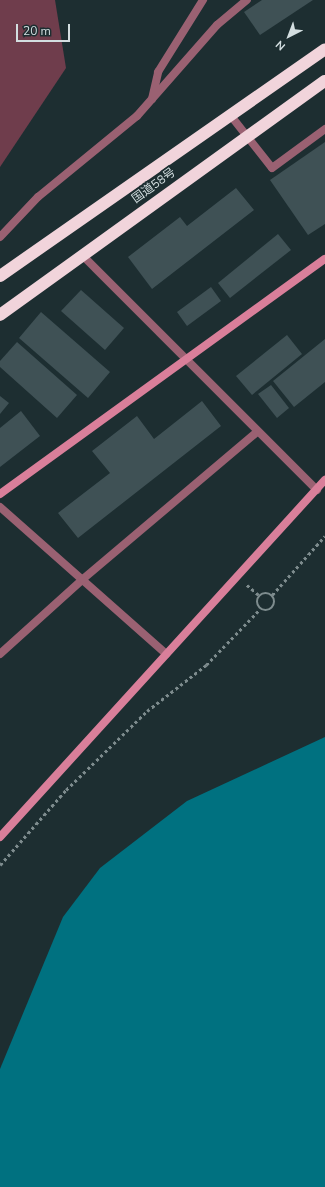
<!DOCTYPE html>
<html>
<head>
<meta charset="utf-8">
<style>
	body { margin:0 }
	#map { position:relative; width:325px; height:1187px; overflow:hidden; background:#1d2e31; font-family:"Nunito Sans","Noto Sans JP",sans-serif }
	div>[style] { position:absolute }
	.green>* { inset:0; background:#6f3d4c }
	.water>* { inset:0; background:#007180 }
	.building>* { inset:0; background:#3f5155 }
	.path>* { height:2.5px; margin-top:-1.25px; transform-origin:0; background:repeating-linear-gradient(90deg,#7e8c8e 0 3px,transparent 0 6px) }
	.path>.ring { margin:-1.25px; padding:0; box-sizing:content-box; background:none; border:2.5px solid #7e8c8e; border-radius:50% }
	.lane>* { height:8px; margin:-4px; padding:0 4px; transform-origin:4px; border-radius:4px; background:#9a6172 }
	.street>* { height:8px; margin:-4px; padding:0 4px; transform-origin:4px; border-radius:4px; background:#9a6172 }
	.secondary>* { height:8px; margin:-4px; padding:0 4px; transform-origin:4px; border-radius:4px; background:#d97f9a }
	.highway>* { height:12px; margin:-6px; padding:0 6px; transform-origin:6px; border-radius:6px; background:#f1d4db }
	span { translate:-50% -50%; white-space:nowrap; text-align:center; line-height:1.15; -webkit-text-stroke:3.5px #1d2e31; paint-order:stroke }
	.street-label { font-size:12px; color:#d3dee0 }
	.north { position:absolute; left:269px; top:16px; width:40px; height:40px; -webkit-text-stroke:3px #1d2e31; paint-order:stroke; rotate:222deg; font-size:11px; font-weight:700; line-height:16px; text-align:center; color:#d3dee0 }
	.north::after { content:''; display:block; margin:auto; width:14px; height:18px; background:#d3dee0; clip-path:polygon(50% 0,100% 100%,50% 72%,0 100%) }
	.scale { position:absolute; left:16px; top:24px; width:54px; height:18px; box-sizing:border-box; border:2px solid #d3dee0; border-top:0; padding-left:5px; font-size:12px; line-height:14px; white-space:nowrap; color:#d3dee0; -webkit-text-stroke:3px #1d2e31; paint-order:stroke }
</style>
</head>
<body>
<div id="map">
	<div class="green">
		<i style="clip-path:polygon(0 0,55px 0,66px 68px,0 167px)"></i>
	</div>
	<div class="water">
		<i style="clip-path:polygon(325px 737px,325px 1187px,0 1187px,0 1069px,63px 917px,100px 868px,187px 801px)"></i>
	</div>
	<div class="building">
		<i style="clip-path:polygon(262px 0,313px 0,260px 35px,244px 12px)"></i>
		<i style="clip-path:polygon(325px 142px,325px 224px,308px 235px,270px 180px)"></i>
		<i style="clip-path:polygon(236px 188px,254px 210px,152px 289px,128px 257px,180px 217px,187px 226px)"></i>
		<i style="clip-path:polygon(278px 234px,291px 250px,230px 298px,218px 283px)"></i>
		<i style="clip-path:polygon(211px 287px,221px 301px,187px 326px,177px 312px)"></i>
		<i style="clip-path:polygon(81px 290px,124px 328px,105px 350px,61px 311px)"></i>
		<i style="clip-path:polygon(41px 312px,110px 372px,88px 398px,19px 338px)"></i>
		<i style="clip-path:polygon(287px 335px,302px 354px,252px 395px,236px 376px)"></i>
		<i style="clip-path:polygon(325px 339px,325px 382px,294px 407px,273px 381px)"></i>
		<i style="clip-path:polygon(17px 342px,77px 395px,57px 418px,0 367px,0 361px)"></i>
		<i style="clip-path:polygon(271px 385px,289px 408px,277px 418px,258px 394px)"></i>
		<i style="clip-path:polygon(0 396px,9px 403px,0 414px)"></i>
		<i style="clip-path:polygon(202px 401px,221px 426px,78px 538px,58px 513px,110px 473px,92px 451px,137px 416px,154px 439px)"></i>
		<i style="clip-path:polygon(21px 411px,40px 436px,0 467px,0 428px)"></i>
	</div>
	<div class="path">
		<i style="left:247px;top:585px;width:17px;rotate:40deg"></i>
		<i class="ring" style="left:257px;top:593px;width:15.5px;height:15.5px"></i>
		<i style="left:272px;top:595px;width:79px;rotate:-48.1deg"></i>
		<i style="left:0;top:865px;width:100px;rotate:-48.7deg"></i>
		<i style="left:66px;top:790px;width:113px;rotate:-44.3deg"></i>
		<i style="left:147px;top:711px;width:75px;rotate:-37.9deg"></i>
		<i style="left:206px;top:665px;width:78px;rotate:-46deg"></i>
	</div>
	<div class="lane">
		<i style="left:231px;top:116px;width:66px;rotate:51.7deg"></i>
		<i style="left:272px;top:168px;width:66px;rotate:-36.3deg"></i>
	</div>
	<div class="street">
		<i style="left:152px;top:99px;width:28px;rotate:-77deg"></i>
		<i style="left:158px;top:72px;width:85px;rotate:-58deg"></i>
		<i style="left:0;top:237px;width:55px;rotate:-46.5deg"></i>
		<i style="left:38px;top:197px;width:128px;rotate:-39.3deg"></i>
		<i style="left:137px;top:116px;width:121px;rotate:-48.7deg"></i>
		<i style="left:217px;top:25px;width:39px;rotate:-40deg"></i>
		<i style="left:83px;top:256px;width:331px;rotate:45deg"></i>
		<i style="left:0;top:507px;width:222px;rotate:41.5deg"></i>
		<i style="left:0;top:654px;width:112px;rotate:-42.1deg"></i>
		<i style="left:83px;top:579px;width:226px;rotate:-40.2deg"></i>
	</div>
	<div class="secondary">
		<i style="left:0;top:494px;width:401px;rotate:-35.9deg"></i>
		<i style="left:0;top:837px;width:483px;rotate:-47.7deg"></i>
	</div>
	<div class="highway">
		<i style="left:0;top:276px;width:396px;rotate:-34.9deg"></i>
		<i style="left:0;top:315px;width:400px;rotate:-35.8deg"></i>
	</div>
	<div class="street-label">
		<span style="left:154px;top:186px;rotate:-36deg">国道58号</span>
	</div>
	<div class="north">N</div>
	<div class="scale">20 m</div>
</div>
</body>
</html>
